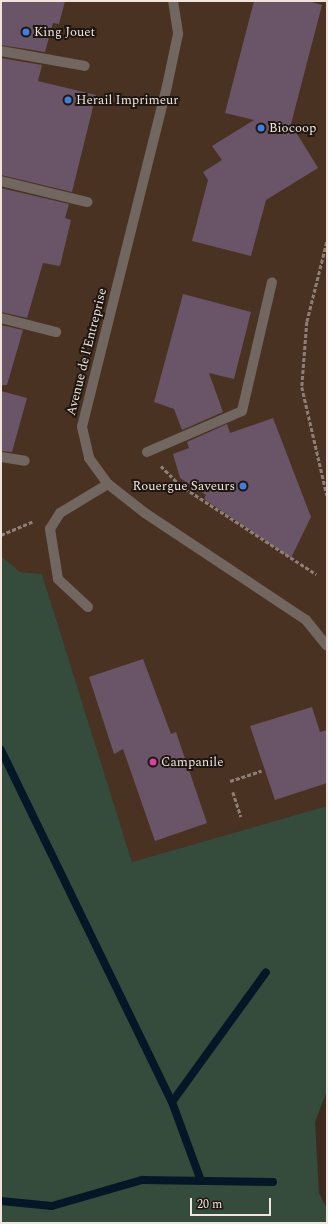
<!DOCTYPE html>
<html>
<head>
<meta charset="utf-8">
<style>
	body { margin:0 }
	#map { position:relative; width:328px; height:1224px; overflow:hidden; background:#3d2b20; font-family:Spectral,serif }
	div>[style] { position:absolute }
	.built>* { inset:0; background:#4a3223 }
	.green>* { inset:0; background:#354b3b }
	.stream>* { height:8px; margin:-4px; padding:0 4px; transform-origin:4px; border-radius:4px; background:#051727 }
	.building>* { inset:0; background:#6a5467 }
	.path>* { height:2.5px; margin-top:-1.25px; transform-origin:0; background:repeating-linear-gradient(90deg,#8e7e75 0 4px,transparent 0 6px) }
	.service>* { height:10px; margin:-5px; padding:0 5px; transform-origin:5px; border-radius:5px; background:#726660 }
	.minor>* { height:10px; margin:-5px; padding:0 5px; transform-origin:5px; border-radius:5px; background:#726660 }
	.dots>* { width:11px; height:11px; translate:-50% -50%; box-sizing:border-box; border:2px solid #1e1611; border-radius:50% }
	span { translate:-50% -50%; white-space:nowrap; text-align:center; line-height:1.15; -webkit-text-stroke:4px #1e1611; paint-order:stroke }
	.poi-label { font-size:13px; color:#f0e4dd }
	.left { translate:0 -50%; text-align:left }
	.right { translate:-100% -50%; text-align:right }
	.street-label { font-size:13px; color:#f0e4dd }
	.frame { position:absolute; inset:0; border:2px solid #f0e4dd; pointer-events:none }
	.scale { position:absolute; left:190px; top:1198px; width:81px; height:18px; box-sizing:border-box; border:2px solid #f0e4dd; border-top:0; padding-left:5px; font-size:12px; line-height:14px; white-space:nowrap; color:#f0e4dd; -webkit-text-stroke:3px #1e1611; paint-order:stroke }
</style>
</head>
<body>
<div id="map">
	<div class="built">
		<i style="clip-path:polygon(1px 1px,327px 1px,327px 806px,132px 862px,42px 574px,20px 572px,1px 556px)"></i>
	</div>
	<div class="green">
		<i style="clip-path:polygon(1px 556px,20px 572px,42px 574px,132px 862px,327px 806px,327px 1091px,315px 1122px,319px 1193px,327px 1209px,327px 1223px,1px 1223px)"></i>
	</div>
	<div class="stream">
		<i style="left:1px;top:750px;width:391px;rotate:64.1deg"></i>
		<i style="left:172px;top:1102px;width:84px;rotate:69.8deg"></i>
		<i style="left:172px;top:1102px;width:160px;rotate:-54.1deg"></i>
		<i style="left:1px;top:1201px;width:51px;rotate:5.6deg"></i>
		<i style="left:52px;top:1206px;width:94px;rotate:-16.1deg"></i>
		<i style="left:142px;top:1180px;width:131px;rotate:0.9deg"></i>
	</div>
	<div class="building">
		<i style="clip-path:polygon(1px 1px,65px 1px,59px 24px,53px 23px,45px 52px,1px 45px)"></i>
		<i style="clip-path:polygon(254px 1px,308px 1px,322px 5px,291px 124px,318px 168px,266px 200px,251px 256px,192px 241px,208px 180px,203px 172px,222px 160px,212px 146px,254px 120px,225px 113px)"></i>
		<i style="clip-path:polygon(1px 58px,42px 65px,38px 81px,96px 95px,72px 192px,1px 175px)"></i>
		<i style="clip-path:polygon(1px 188px,69px 204px,65px 218px,71px 220px,60px 266px,43px 263px,27px 318px,1px 312px)"></i>
		<i style="clip-path:polygon(183px 294px,251px 312px,234px 379px,209px 373px,223px 412px,182px 430px,174px 409px,154px 402px)"></i>
		<i style="clip-path:polygon(1px 325px,23px 330px,7px 385px,1px 385px)"></i>
		<i style="clip-path:polygon(1px 391px,27px 398px,12px 452px,1px 451px)"></i>
		<i style="clip-path:polygon(273px 418px,311px 517px,291px 558px,204px 499px,206px 495px,180px 478px,173px 454px,189px 448px,187px 442px,227px 424px,230px 433px)"></i>
		<i style="clip-path:polygon(143px 659px,171px 734px,176px 732px,207px 823px,155px 841px,123px 749px,114px 754px,89px 677px)"></i>
		<i style="clip-path:polygon(312px 707px,320px 732px,327px 730px,327px 783px,275px 800px,250px 726px)"></i>
	</div>
	<div class="path">
		<i style="left:327px;top:242px;width:82px;rotate:104deg"></i>
		<i style="left:307px;top:322px;width:65px;rotate:94.4deg"></i>
		<i style="left:302px;top:387px;width:111px;rotate:77deg"></i>
		<i style="left:161px;top:466px;width:27px;rotate:45deg"></i>
		<i style="left:180px;top:485px;width:163px;rotate:33.2deg"></i>
		<i style="left:1px;top:535px;width:34px;rotate:-23deg"></i>
		<i style="left:230px;top:781px;width:33px;rotate:-18deg"></i>
		<i style="left:233px;top:792px;width:26px;rotate:72deg"></i>
	</div>
	<div class="service">
		<i style="left:1px;top:51px;width:85px;rotate:10.1deg"></i>
		<i style="left:1px;top:181px;width:89px;rotate:13.7deg"></i>
		<i style="left:1px;top:318px;width:57px;rotate:14.3deg"></i>
		<i style="left:147px;top:452px;width:103px;rotate:-23.3deg"></i>
		<i style="left:242px;top:411px;width:132px;rotate:-76.9deg"></i>
		<i style="left:1px;top:457px;width:24px;rotate:9deg"></i>
		<i style="left:88px;top:607px;width:41px;rotate:-137deg"></i>
		<i style="left:58px;top:579px;width:51px;rotate:-99.1deg"></i>
		<i style="left:50px;top:529px;width:19px;rotate:-58deg"></i>
		<i style="left:60px;top:513px;width:56px;rotate:-31.1deg"></i>
	</div>
	<div class="minor">
		<i style="left:173px;top:1px;width:33px;rotate:81deg"></i>
		<i style="left:178px;top:34px;width:53px;rotate:101.9deg"></i>
		<i style="left:167px;top:86px;width:351px;rotate:104deg"></i>
		<i style="left:82px;top:427px;width:32px;rotate:77deg"></i>
		<i style="left:89px;top:458px;width:32px;rotate:54deg"></i>
		<i style="left:108px;top:484px;width:47px;rotate:38.1deg"></i>
		<i style="left:145px;top:513px;width:193px;rotate:33.6deg"></i>
		<i style="left:306px;top:620px;width:33px;rotate:51deg"></i>
	</div>
	<div class="dots">
		<i style="left:26px;top:32px;background:#3f7fe0"></i>
		<i style="left:68px;top:100px;background:#3f7fe0"></i>
		<i style="left:261px;top:128px;background:#3f7fe0"></i>
		<i style="left:243px;top:486px;background:#3f7fe0"></i>
		<i style="left:153px;top:762px;background:#d1479c"></i>
	</div>
	<div class="poi-label">
		<span class="left" style="left:34px;top:32px">King Jouet</span>
		<span class="left" style="left:76px;top:100px">Herail Imprimeur</span>
		<span class="left" style="left:269px;top:128px">Biocoop</span>
		<span class="right" style="left:235px;top:486px">Rouergue Saveurs</span>
		<span class="left" style="left:161px;top:762px">Campanile</span>
	</div>
	<div class="street-label">
		<span style="left:87px;top:352px;rotate:-76deg">Avenue de l'Entreprise</span>
	</div>
	<div class="frame"></div>
	<div class="scale">20 m</div>
</div>
</body>
</html>
